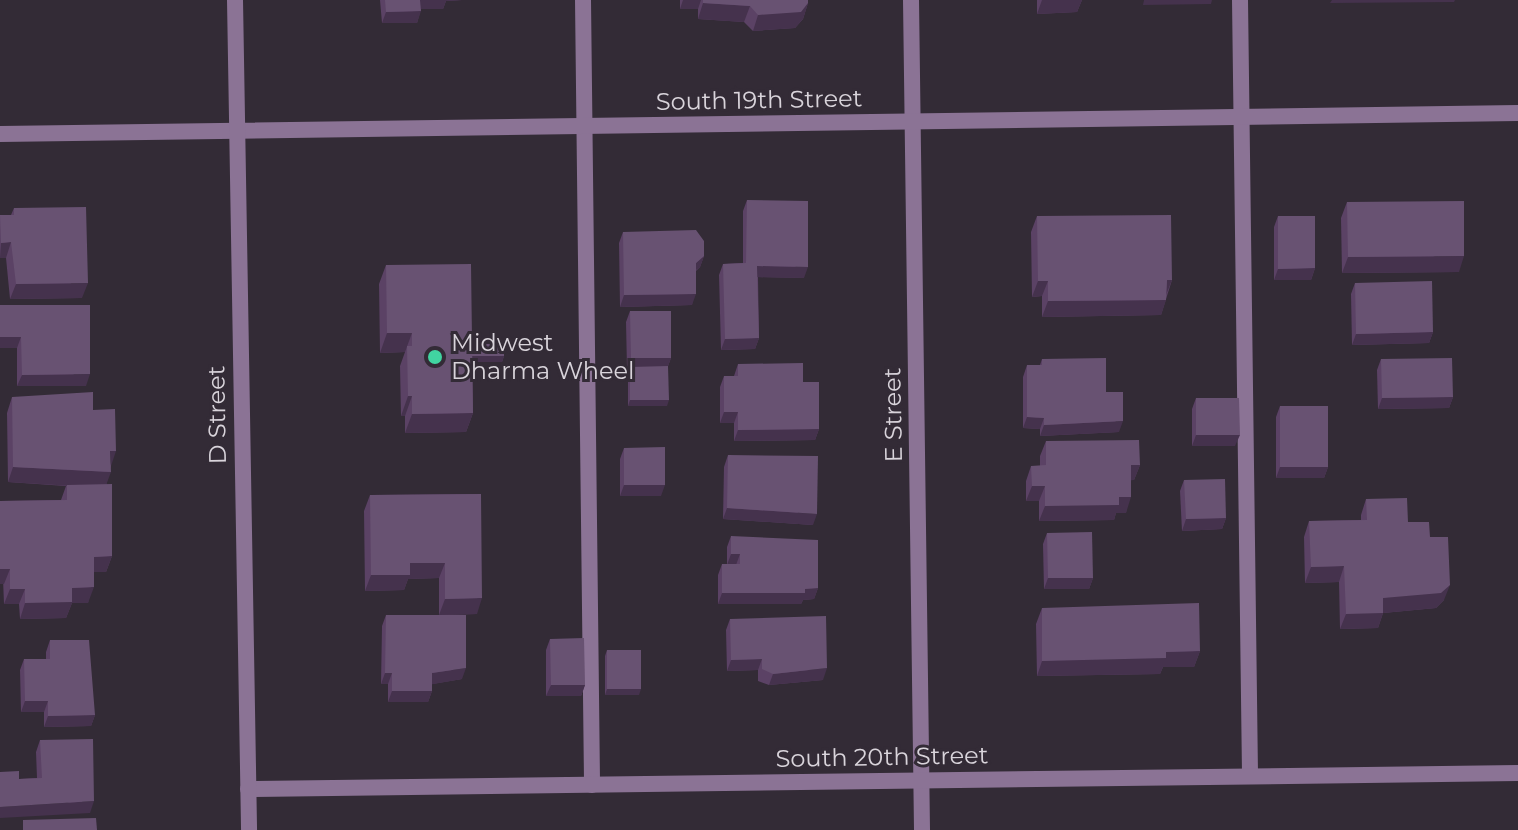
<!DOCTYPE html>
<html>
<head>
<meta charset="utf-8">
<style>
	body { margin:0 }
	#map { position:relative; width:1518px; height:830px; overflow:hidden; background:#332b36; font-family:Montserrat,sans-serif }
	div>[style] { position:absolute }
	.service>* { height:16px; margin:-8px; padding:0 8px; transform-origin:8px; border-radius:8px; background:#8b7395 }
	.minor>* { height:16px; margin:-8px; padding:0 8px; transform-origin:8px; border-radius:8px; background:#8b7395 }
	.tertiary>* { height:16px; margin:-8px; padding:0 8px; transform-origin:8px; border-radius:8px; background:#8b7395 }
	.wall>* { inset:0; background:#5b4265 }
	.shaded-wall>* { inset:0; background:#45324d }
	.building>* { inset:0; background:#685272 }
	.dots>* { width:22px; height:22px; translate:-50% -50%; box-sizing:border-box; border:4px solid #332b36; border-radius:50% }
	span { translate:-50% -50%; white-space:nowrap; text-align:center; line-height:1.15; -webkit-text-stroke:6px #332b36; paint-order:stroke }
	.street-label { font-size:24px; color:#d9d4db }
	.poi-label { font-size:24px; color:#d9d4db }
	.left { translate:0 -50%; text-align:left }
</style>
</head>
<body>
<div id="map">
	<div class="service">
		<i style="left:583px;top:0;width:785px;rotate:89.34deg"></i>
		<i style="left:1240px;top:0;width:776px;rotate:89.26deg"></i>
	</div>
	<div class="minor">
		<i style="left:911px;top:0;width:830px;rotate:89.24deg"></i>
		<i style="left:0;top:134px;width:1518px;rotate:-0.79deg"></i>
		<i style="left:248px;top:789px;width:1270px;rotate:-0.72deg"></i>
	</div>
	<div class="tertiary">
		<i style="left:235px;top:0;width:830px;rotate:89.03deg"></i>
	</div>
	<div class="wall">
		<i style="clip-path:polygon(380px 0,462px 0,446px 1px,443px 9px,421px 9px,417px 23px,382px 23px)"></i>
		<i style="clip-path:polygon(680px 0,808px 0,808px 3px,803px 19px,795px 28px,753px 31px,744px 22px,698px 19px,698px 9px,680px 9px)"></i>
		<i style="clip-path:polygon(1037px 0,1082px 0,1077px 12px,1037px 14px)"></i>
		<i style="clip-path:polygon(747px 200px,804px 278px,758px 277px,759px 338px,755px 349px,721px 350px,719px 275px,723px 264px,743px 263px,743px 211px)"></i>
		<i style="clip-path:polygon(1347px 202px,1459px 272px,1342px 273px,1341px 218px)"></i>
		<i style="clip-path:polygon(14px 208px,82px 298px,10px 299px,6px 258px,0 258px,0 215px,11px 215px)"></i>
		<i style="clip-path:polygon(1037px 216px,1172px 280px,1161px 315px,1042px 317px,1042px 296px,1032px 297px,1031px 232px)"></i>
		<i style="clip-path:polygon(1278px 216px,1315px 268px,1311px 280px,1274px 280px,1274px 227px)"></i>
		<i style="clip-path:polygon(623px 232px,704px 256px,700px 267px,696px 271px,692px 305px,620px 307px,619px 243px)"></i>
		<i style="clip-path:polygon(386px 265px,472px 344px,504px 356px,502px 362px,472px 362px,473px 413px,466px 432px,405px 433px,405px 416px,401px 416px,400px 366px,405px 352px,380px 353px,379px 284px)"></i>
		<i style="clip-path:polygon(1355px 283px,1433px 332px,1429px 343px,1352px 345px,1351px 294px)"></i>
		<i style="clip-path:polygon(0 305px,86px 386px,17px 386px,17px 348px,0 348px)"></i>
		<i style="clip-path:polygon(630px 311px,671px 358px,668px 366px,667px 406px,628px 406px,628px 372px,630px 369px,627px 369px,626px 322px)"></i>
		<i style="clip-path:polygon(1042px 359px,1106px 392px,1119px 432px,1040px 436px,1040px 429px,1023px 428px,1023px 377px,1027px 365px,1040px 365px)"></i>
		<i style="clip-path:polygon(1381px 359px,1453px 397px,1449px 408px,1378px 409px,1377px 370px)"></i>
		<i style="clip-path:polygon(738px 364px,803px 382px,819px 429px,815px 440px,734px 441px,734px 423px,720px 423px,720px 387px,724px 376px,734px 376px)"></i>
		<i style="clip-path:polygon(12px 397px,93px 410px,111px 466px,106px 485px,112px 556px,106px 572px,94px 572px,88px 603px,72px 603px,66px 618px,20px 619px,19px 604px,4px 604px,0 501px,61px 500px,66px 486px,8px 482px,7px 413px)"></i>
		<i style="clip-path:polygon(1196px 398px,1235px 446px,1192px 446px,1192px 409px)"></i>
		<i style="clip-path:polygon(1280px 406px,1328px 467px,1324px 478px,1276px 478px,1276px 417px)"></i>
		<i style="clip-path:polygon(1046px 441px,1140px 465px,1134px 480px,1131px 480px,1126px 513px,1116px 513px,1114px 520px,1039px 521px,1039px 501px,1026px 501px,1026px 481px,1031px 466px,1040px 466px,1040px 456px)"></i>
		<i style="clip-path:polygon(624px 448px,661px 496px,620px 496px,620px 459px)"></i>
		<i style="clip-path:polygon(728px 455px,813px 525px,723px 519px,724px 467px)"></i>
		<i style="clip-path:polygon(1184px 480px,1226px 518px,1222px 529px,1182px 531px,1180px 491px)"></i>
		<i style="clip-path:polygon(481px 494px,477px 614px,439px 615px,439px 578px,408px 579px,404px 590px,365px 591px,364px 511px,370px 495px)"></i>
		<i style="clip-path:polygon(1366px 499px,1408px 522px,1430px 537px,1444px 600px,1436px 608px,1383px 613px,1378px 628px,1340px 629px,1339px 582px,1305px 583px,1304px 537px,1309px 521px,1361px 520px,1361px 515px)"></i>
		<i style="clip-path:polygon(1047px 533px,1093px 578px,1089px 589px,1044px 589px,1043px 544px)"></i>
		<i style="clip-path:polygon(731px 536px,818px 588px,814px 599px,803px 600px,801px 604px,718px 604px,718px 575px,722px 564px,727px 564px,727px 547px)"></i>
		<i style="clip-path:polygon(1042px 608px,1200px 651px,1194px 667px,1163px 667px,1160px 674px,1037px 676px,1036px 624px)"></i>
		<i style="clip-path:polygon(386px 615px,462px 679px,432px 684px,432px 691px,428px 702px,388px 702px,388px 684px,381px 684px,382px 626px)"></i>
		<i style="clip-path:polygon(730px 619px,823px 680px,769px 685px,758px 681px,758px 670px,727px 671px,726px 630px)"></i>
		<i style="clip-path:polygon(550px 639px,585px 685px,581px 696px,546px 696px,546px 650px)"></i>
		<i style="clip-path:polygon(50px 640px,95px 715px,91px 726px,44px 727px,44px 712px,21px 712px,20px 670px,24px 659px,46px 659px,46px 652px)"></i>
		<i style="clip-path:polygon(607px 650px,639px 695px,605px 695px,605px 656px)"></i>
		<i style="clip-path:polygon(40px 740px,90px 813px,19px 779px,37px 778px,36px 752px)"></i>
	</div>
	<div class="shaded-wall">
		<i style="clip-path:polygon(420px 0,462px 0,446px 1px,443px 9px,416px 9px)"></i>
		<i style="clip-path:polygon(683px 0,701px 0,698px 9px,680px 9px)"></i>
		<i style="clip-path:polygon(1042px 0,1082px 0,1077px 12px,1037px 14px)"></i>
		<i style="clip-path:polygon(1144px 0,1212px 0,1211px 4px,1143px 5px)"></i>
		<i style="clip-path:polygon(1332px 0,1455px 0,1454px 2px,1330px 3px)"></i>
		<i style="clip-path:polygon(703px 3px,750px 6px,744px 22px,698px 19px)"></i>
		<i style="clip-path:polygon(808px 3px,803px 19px,795px 28px,753px 31px,758px 15px)"></i>
		<i style="clip-path:polygon(421px 11px,417px 23px,382px 23px,386px 12px)"></i>
		<i style="clip-path:polygon(11px 242px,6px 258px,0 258px,1px 243px)"></i>
		<i style="clip-path:polygon(704px 256px,700px 267px,691px 274px,696px 263px)"></i>
		<i style="clip-path:polygon(1464px 256px,1459px 272px,1342px 273px,1348px 257px)"></i>
		<i style="clip-path:polygon(757px 266px,808px 267px,804px 278px,753px 277px)"></i>
		<i style="clip-path:polygon(1315px 268px,1311px 280px,1274px 280px,1278px 269px)"></i>
		<i style="clip-path:polygon(1167px 280px,1172px 280px,1166px 295px)"></i>
		<i style="clip-path:polygon(1038px 281px,1048px 281px,1042px 296px,1032px 297px)"></i>
		<i style="clip-path:polygon(88px 283px,82px 298px,10px 299px,16px 284px)"></i>
		<i style="clip-path:polygon(696px 294px,692px 305px,620px 307px,624px 295px)"></i>
		<i style="clip-path:polygon(1166px 300px,1161px 315px,1042px 317px,1048px 301px)"></i>
		<i style="clip-path:polygon(1433px 332px,1429px 343px,1352px 345px,1356px 334px)"></i>
		<i style="clip-path:polygon(387px 333px,412px 333px,405px 352px,380px 353px)"></i>
		<i style="clip-path:polygon(0 337px,21px 337px,17px 348px,0 348px)"></i>
		<i style="clip-path:polygon(759px 338px,755px 349px,721px 350px,725px 339px)"></i>
		<i style="clip-path:polygon(467px 356px,504px 356px,502px 362px,465px 362px)"></i>
		<i style="clip-path:polygon(631px 358px,671px 358px,667px 369px,630px 367px,630px 369px,627px 369px)"></i>
		<i style="clip-path:polygon(90px 374px,86px 386px,17px 386px,22px 375px)"></i>
		<i style="clip-path:polygon(408px 396px,412px 396px,405px 416px,401px 416px)"></i>
		<i style="clip-path:polygon(1453px 397px,1449px 408px,1378px 409px,1382px 398px)"></i>
		<i style="clip-path:polygon(630px 400px,669px 400px,667px 406px,628px 406px)"></i>
		<i style="clip-path:polygon(724px 412px,738px 412px,734px 423px,720px 423px)"></i>
		<i style="clip-path:polygon(473px 413px,466px 432px,405px 433px,412px 414px)"></i>
		<i style="clip-path:polygon(1027px 417px,1044px 418px,1040px 429px,1023px 428px)"></i>
		<i style="clip-path:polygon(1123px 421px,1119px 432px,1040px 436px,1044px 425px)"></i>
		<i style="clip-path:polygon(819px 429px,815px 440px,734px 441px,738px 430px)"></i>
		<i style="clip-path:polygon(1196px 435px,1240px 435px,1235px 446px,1192px 446px)"></i>
		<i style="clip-path:polygon(110px 451px,116px 451px,111px 466px)"></i>
		<i style="clip-path:polygon(1131px 465px,1140px 465px,1134px 480px,1125px 481px)"></i>
		<i style="clip-path:polygon(13px 467px,111px 472px,105px 488px,8px 482px)"></i>
		<i style="clip-path:polygon(1280px 467px,1328px 467px,1324px 478px,1276px 478px)"></i>
		<i style="clip-path:polygon(624px 485px,665px 485px,661px 496px,620px 496px)"></i>
		<i style="clip-path:polygon(1032px 486px,1045px 486px,1039px 501px,1026px 501px)"></i>
		<i style="clip-path:polygon(1119px 497px,1131px 497px,1126px 513px,1116px 513px,1114px 520px,1039px 521px,1045px 506px)"></i>
		<i style="clip-path:polygon(727px 508px,817px 514px,813px 525px,723px 519px)"></i>
		<i style="clip-path:polygon(1226px 518px,1222px 529px,1182px 531px,1186px 519px)"></i>
		<i style="clip-path:polygon(731px 554px,740px 554px,736px 565px,727px 565px)"></i>
		<i style="clip-path:polygon(112px 556px,106px 572px,88px 572px,94px 557px)"></i>
		<i style="clip-path:polygon(410px 563px,445px 563px,439px 578px,408px 579px,404px 590px,365px 591px,371px 575px)"></i>
		<i style="clip-path:polygon(1344px 566px,1339px 582px,1305px 583px,1311px 567px)"></i>
		<i style="clip-path:polygon(0 569px,10px 569px,4px 584px,0 584px)"></i>
		<i style="clip-path:polygon(1048px 578px,1093px 578px,1089px 589px,1044px 589px)"></i>
		<i style="clip-path:polygon(1450px 585px,1444px 600px,1436px 608px,1383px 613px,1378px 628px,1340px 629px,1346px 614px,1383px 598px)"></i>
		<i style="clip-path:polygon(94px 587px,88px 603px,72px 603px,66px 618px,20px 619px,25px 603px,72px 588px)"></i>
		<i style="clip-path:polygon(818px 588px,814px 599px,803px 600px,801px 604px,718px 604px,722px 593px)"></i>
		<i style="clip-path:polygon(10px 589px,25px 589px,19px 604px,4px 604px)"></i>
		<i style="clip-path:polygon(482px 598px,477px 614px,439px 615px,445px 599px)"></i>
		<i style="clip-path:polygon(1200px 651px,1194px 667px,1163px 667px,1160px 674px,1037px 676px,1042px 661px,1166px 652px)"></i>
		<i style="clip-path:polygon(762px 659px,758px 670px,727px 671px,731px 660px)"></i>
		<i style="clip-path:polygon(466px 668px,462px 679px,428px 685px,432px 673px)"></i>
		<i style="clip-path:polygon(827px 668px,823px 680px,769px 685px,773px 674px)"></i>
		<i style="clip-path:polygon(385px 673px,392px 673px,388px 684px,381px 684px)"></i>
		<i style="clip-path:polygon(551px 685px,585px 685px,581px 696px,546px 696px)"></i>
		<i style="clip-path:polygon(607px 689px,641px 689px,639px 695px,605px 695px)"></i>
		<i style="clip-path:polygon(392px 691px,432px 691px,428px 702px,388px 702px)"></i>
		<i style="clip-path:polygon(25px 701px,48px 701px,44px 712px,21px 712px)"></i>
		<i style="clip-path:polygon(95px 715px,91px 726px,44px 727px,48px 716px)"></i>
		<i style="clip-path:polygon(94px 801px,90px 813px,0 818px,0 807px)"></i>
	</div>
	<div class="building">
		<i style="clip-path:polygon(385px 0,420px 0,421px 11px,386px 12px)"></i>
		<i style="clip-path:polygon(703px 0,808px 0,808px 3px,801px 12px,758px 15px,750px 6px,703px 3px)"></i>
		<i style="clip-path:polygon(747px 200px,808px 201px,808px 267px,757px 266px,759px 338px,725px 339px,723px 264px,746px 263px)"></i>
		<i style="clip-path:polygon(1464px 201px,1464px 256px,1348px 257px,1347px 202px)"></i>
		<i style="clip-path:polygon(86px 207px,88px 283px,16px 284px,11px 242px,1px 243px,0 215px,14px 215px,14px 208px)"></i>
		<i style="clip-path:polygon(1171px 215px,1172px 280px,1167px 280px,1166px 300px,1048px 301px,1048px 281px,1038px 281px,1037px 216px)"></i>
		<i style="clip-path:polygon(1278px 216px,1315px 216px,1315px 268px,1278px 269px)"></i>
		<i style="clip-path:polygon(696px 230px,704px 241px,704px 256px,696px 263px,696px 294px,624px 295px,623px 232px)"></i>
		<i style="clip-path:polygon(471px 264px,473px 413px,412px 414px,412px 396px,408px 396px,407px 346px,412px 346px,412px 333px,387px 333px,386px 265px)"></i>
		<i style="clip-path:polygon(1432px 281px,1433px 332px,1356px 334px,1355px 283px)"></i>
		<i style="clip-path:polygon(0 305px,90px 305px,90px 374px,22px 375px,21px 337px,0 337px)"></i>
		<i style="clip-path:polygon(630px 311px,671px 311px,671px 358px,631px 358px)"></i>
		<i style="clip-path:polygon(472px 344px,504px 344px,504px 356px,472px 356px)"></i>
		<i style="clip-path:polygon(1106px 358px,1106px 392px,1123px 392px,1123px 421px,1044px 425px,1044px 418px,1027px 417px,1027px 365px,1042px 365px,1042px 359px)"></i>
		<i style="clip-path:polygon(1452px 358px,1453px 397px,1382px 398px,1381px 359px)"></i>
		<i style="clip-path:polygon(803px 363px,803px 382px,819px 382px,819px 429px,738px 430px,738px 412px,724px 412px,724px 376px,738px 376px,738px 364px)"></i>
		<i style="clip-path:polygon(668px 366px,669px 400px,630px 400px,630px 367px)"></i>
		<i style="clip-path:polygon(93px 392px,93px 410px,115px 409px,116px 451px,110px 451px,111px 472px,13px 467px,12px 397px)"></i>
		<i style="clip-path:polygon(1196px 398px,1239px 398px,1240px 435px,1196px 435px)"></i>
		<i style="clip-path:polygon(1280px 406px,1328px 406px,1328px 467px,1280px 467px)"></i>
		<i style="clip-path:polygon(1139px 440px,1140px 465px,1131px 465px,1131px 497px,1119px 497px,1119px 505px,1045px 506px,1045px 486px,1032px 486px,1031px 466px,1046px 465px,1046px 441px)"></i>
		<i style="clip-path:polygon(665px 447px,665px 485px,624px 485px,624px 448px)"></i>
		<i style="clip-path:polygon(728px 455px,818px 456px,817px 514px,727px 508px)"></i>
		<i style="clip-path:polygon(1225px 479px,1226px 518px,1186px 519px,1184px 480px)"></i>
		<i style="clip-path:polygon(112px 484px,112px 556px,94px 557px,94px 587px,72px 588px,72px 602px,25px 603px,25px 589px,10px 589px,10px 569px,0 569px,0 501px,67px 500px,67px 485px)"></i>
		<i style="clip-path:polygon(481px 494px,482px 598px,445px 599px,445px 563px,410px 563px,410px 575px,371px 575px,370px 495px)"></i>
		<i style="clip-path:polygon(1407px 498px,1408px 522px,1429px 522px,1430px 537px,1448px 537px,1450px 585px,1441px 593px,1383px 598px,1383px 613px,1346px 614px,1344px 566px,1311px 567px,1309px 521px,1367px 520px,1366px 499px)"></i>
		<i style="clip-path:polygon(1092px 532px,1093px 578px,1048px 578px,1047px 533px)"></i>
		<i style="clip-path:polygon(731px 536px,818px 540px,818px 588px,805px 589px,805px 593px,722px 593px,722px 564px,740px 564px,740px 554px,731px 554px)"></i>
		<i style="clip-path:polygon(1199px 603px,1200px 651px,1166px 652px,1166px 658px,1042px 661px,1042px 608px)"></i>
		<i style="clip-path:polygon(386px 615px,466px 615px,466px 668px,432px 673px,432px 691px,392px 691px,392px 673px,385px 673px)"></i>
		<i style="clip-path:polygon(826px 616px,827px 668px,773px 674px,762px 669px,762px 659px,731px 660px,730px 619px)"></i>
		<i style="clip-path:polygon(584px 638px,585px 685px,551px 685px,550px 639px)"></i>
		<i style="clip-path:polygon(50px 640px,89px 640px,95px 715px,48px 716px,48px 701px,25px 701px,24px 659px,50px 659px)"></i>
		<i style="clip-path:polygon(607px 650px,641px 650px,641px 689px,607px 689px)"></i>
		<i style="clip-path:polygon(93px 739px,94px 801px,0 807px,0 772px,19px 771px,19px 779px,42px 778px,40px 740px)"></i>
		<i style="clip-path:polygon(96px 818px,97px 830px,23px 830px,23px 820px)"></i>
	</div>
	<div class="dots">
		<i style="left:435px;top:357px;background:#41d4a1"></i>
	</div>
	<div class="street-label">
		<span style="left:759px;top:100px;rotate:-1deg">South 19th Street</span>
		<span style="left:217px;top:415px;rotate:-91deg">D Street</span>
		<span style="left:893px;top:415px;rotate:-91deg">E Street</span>
		<span style="left:882px;top:757px;rotate:-1deg">South 20th Street</span>
	</div>
	<div class="poi-label">
		<span class="left" style="left:451px;top:357px">Midwest<br>Dharma Wheel</span>
	</div>
</div>
</body>
</html>
